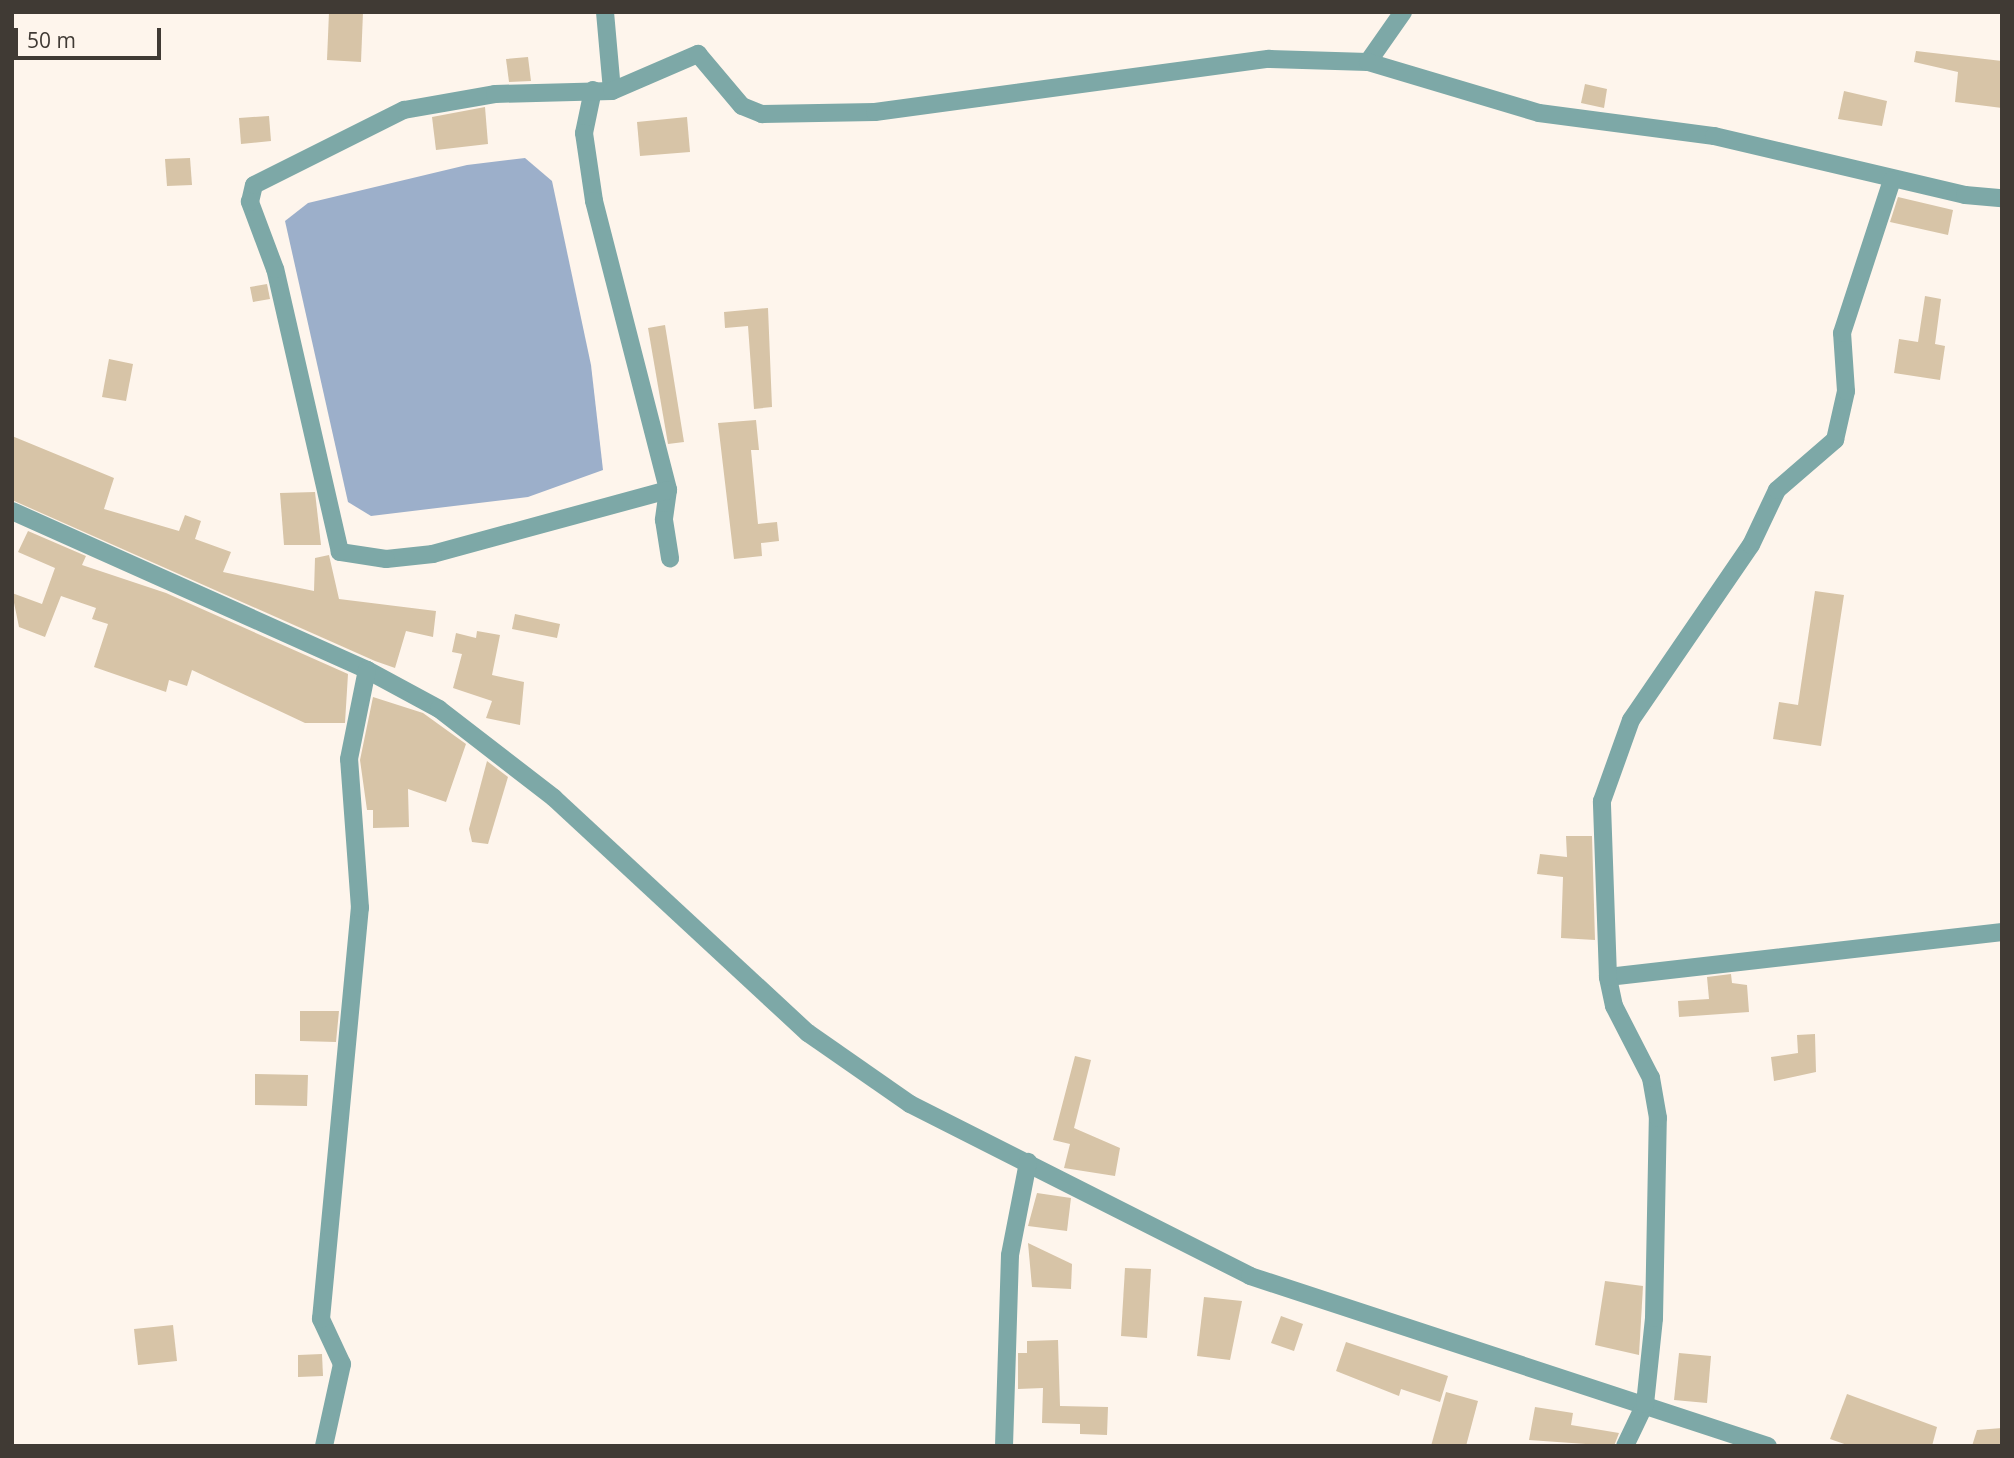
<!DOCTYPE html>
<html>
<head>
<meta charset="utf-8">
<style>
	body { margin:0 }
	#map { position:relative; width:2014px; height:1458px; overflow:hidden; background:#fef5ec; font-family:"Open Sans",sans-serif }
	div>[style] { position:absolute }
	.water>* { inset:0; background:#9cafca }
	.building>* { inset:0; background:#d7c4a7 }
	.minor>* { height:18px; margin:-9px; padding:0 9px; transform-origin:9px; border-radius:9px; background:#7da8a7 }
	span { translate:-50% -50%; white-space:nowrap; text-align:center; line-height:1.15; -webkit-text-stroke:7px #fef5ec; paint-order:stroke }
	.frame { position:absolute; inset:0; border:14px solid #403a34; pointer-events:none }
	.scale { position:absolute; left:14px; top:28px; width:147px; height:32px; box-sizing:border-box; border:4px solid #403a34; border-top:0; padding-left:9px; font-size:21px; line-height:24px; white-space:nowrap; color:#403a34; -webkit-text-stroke:5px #fef5ec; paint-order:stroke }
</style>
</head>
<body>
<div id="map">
	<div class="water">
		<i style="clip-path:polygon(525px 158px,552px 181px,591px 365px,603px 470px,528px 497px,371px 516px,348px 502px,285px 221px,308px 203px,467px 165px)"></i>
	</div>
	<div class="building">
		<i style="clip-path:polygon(329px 12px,363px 12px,361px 62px,327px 60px)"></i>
		<i style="clip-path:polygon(1916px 51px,2002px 61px,2002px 108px,1955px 102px,1958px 72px,1914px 62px)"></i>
		<i style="clip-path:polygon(528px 57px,531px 81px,509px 82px,506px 59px)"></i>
		<i style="clip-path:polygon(1585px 84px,1607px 89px,1604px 108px,1581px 103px)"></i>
		<i style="clip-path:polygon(1844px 91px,1887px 101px,1882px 126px,1838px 119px)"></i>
		<i style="clip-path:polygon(485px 107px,488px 144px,436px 150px,432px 117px)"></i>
		<i style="clip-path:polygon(269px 116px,271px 141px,241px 144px,239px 118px)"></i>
		<i style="clip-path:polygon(687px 117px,690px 152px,640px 156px,637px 122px)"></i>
		<i style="clip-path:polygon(190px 158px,192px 185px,167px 186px,165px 159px)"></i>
		<i style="clip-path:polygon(1898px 197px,1953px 210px,1948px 235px,1890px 222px)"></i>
		<i style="clip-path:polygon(267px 284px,270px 299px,253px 302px,250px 287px)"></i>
		<i style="clip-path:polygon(1925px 296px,1941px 299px,1935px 344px,1945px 346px,1940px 380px,1894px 373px,1899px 339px,1918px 342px)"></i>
		<i style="clip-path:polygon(768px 308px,772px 407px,754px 409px,748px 326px,725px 328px,724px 312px)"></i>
		<i style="clip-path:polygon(665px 325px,684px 442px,668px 444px,648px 328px)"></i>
		<i style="clip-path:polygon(109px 359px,133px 364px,126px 401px,102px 397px)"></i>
		<i style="clip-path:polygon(756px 420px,759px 450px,751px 450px,758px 524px,777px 522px,779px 541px,761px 543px,762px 556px,734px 559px,718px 423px)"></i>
		<i style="clip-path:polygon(12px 436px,114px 478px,104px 509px,179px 531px,185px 515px,201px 521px,195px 539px,231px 552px,223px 572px,314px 591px,315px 558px,329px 555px,339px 599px,436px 611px,433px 637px,406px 631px,395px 668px,375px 661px,12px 500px)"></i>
		<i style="clip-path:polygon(315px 492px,321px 545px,284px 545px,280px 493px)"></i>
		<i style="clip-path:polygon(28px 531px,86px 556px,82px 565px,166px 593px,348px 674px,345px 723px,305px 723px,192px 670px,187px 686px,169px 680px,166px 692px,94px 667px,108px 624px,92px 619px,96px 608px,61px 596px,45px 637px,19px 627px,12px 593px,42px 604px,55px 568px,18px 552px)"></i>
		<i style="clip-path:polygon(1815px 591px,1844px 595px,1821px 746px,1773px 739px,1779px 702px,1798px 705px)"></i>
		<i style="clip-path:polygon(515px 614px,560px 624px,557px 638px,512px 629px)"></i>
		<i style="clip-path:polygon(477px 631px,500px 635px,492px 675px,524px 682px,520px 725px,486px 718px,492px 701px,453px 688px,462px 654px,452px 652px,456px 633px,476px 638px)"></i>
		<i style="clip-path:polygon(373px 697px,423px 713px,466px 744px,446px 802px,408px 789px,409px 827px,373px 828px,373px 810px,367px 810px,360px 760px)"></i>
		<i style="clip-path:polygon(487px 761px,508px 777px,488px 844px,472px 842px,469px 829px)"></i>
		<i style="clip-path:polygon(1566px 836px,1592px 836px,1595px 940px,1561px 938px,1563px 877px,1537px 874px,1540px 854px,1567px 857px)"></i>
		<i style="clip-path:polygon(1731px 974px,1732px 983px,1747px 985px,1749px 1012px,1679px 1017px,1678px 1001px,1709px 999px,1707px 977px)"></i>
		<i style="clip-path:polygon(300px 1011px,339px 1011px,336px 1042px,300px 1041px)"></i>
		<i style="clip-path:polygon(1815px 1034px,1816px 1072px,1774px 1081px,1771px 1057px,1798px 1053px,1797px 1035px)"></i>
		<i style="clip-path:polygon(1075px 1056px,1091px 1060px,1074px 1128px,1120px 1148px,1115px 1176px,1064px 1168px,1070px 1144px,1053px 1140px)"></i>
		<i style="clip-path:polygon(255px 1074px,308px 1075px,307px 1106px,255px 1105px)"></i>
		<i style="clip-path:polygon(1037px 1193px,1071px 1198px,1067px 1231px,1028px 1226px)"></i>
		<i style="clip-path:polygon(1028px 1243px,1072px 1264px,1071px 1289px,1032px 1287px)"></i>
		<i style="clip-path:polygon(1125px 1268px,1151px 1269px,1147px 1338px,1121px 1336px)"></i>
		<i style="clip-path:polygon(1605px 1281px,1643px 1286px,1639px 1355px,1595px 1345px)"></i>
		<i style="clip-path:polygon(1204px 1297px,1242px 1301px,1230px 1360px,1197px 1356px)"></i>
		<i style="clip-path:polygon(1281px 1316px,1303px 1324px,1294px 1351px,1271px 1343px)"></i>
		<i style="clip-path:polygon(173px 1325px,177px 1361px,138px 1365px,134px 1329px)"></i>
		<i style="clip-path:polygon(1058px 1340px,1060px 1406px,1108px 1407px,1107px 1435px,1080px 1434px,1080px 1424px,1042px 1423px,1043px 1388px,1018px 1389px,1018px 1353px,1027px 1353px,1027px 1341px)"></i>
		<i style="clip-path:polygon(1346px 1342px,1448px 1376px,1440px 1402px,1401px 1389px,1399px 1396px,1336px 1371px)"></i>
		<i style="clip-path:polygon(1679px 1353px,1711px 1356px,1707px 1403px,1674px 1400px)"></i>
		<i style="clip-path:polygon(322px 1354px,323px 1376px,298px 1377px,298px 1355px)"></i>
		<i style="clip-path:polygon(1446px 1392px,1478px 1401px,1466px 1446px,1431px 1446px)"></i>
		<i style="clip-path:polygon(1847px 1394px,1937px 1427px,1932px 1446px,1850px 1446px,1830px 1439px)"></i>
		<i style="clip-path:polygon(1535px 1407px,1573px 1413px,1571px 1425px,1619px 1433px,1614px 1446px,1529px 1440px)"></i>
		<i style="clip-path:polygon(2002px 1428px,2002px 1446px,1972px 1446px,1977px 1430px)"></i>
	</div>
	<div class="minor">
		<i style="left:605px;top:12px;width:79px;rotate:84.9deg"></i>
		<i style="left:1368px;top:62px;width:61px;rotate:-55deg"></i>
		<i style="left:593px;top:90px;width:44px;rotate:101.8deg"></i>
		<i style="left:584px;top:133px;width:69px;rotate:81.6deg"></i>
		<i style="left:594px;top:201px;width:298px;rotate:75.6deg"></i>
		<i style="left:668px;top:490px;width:30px;rotate:98deg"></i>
		<i style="left:664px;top:520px;width:39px;rotate:81deg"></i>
		<i style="left:668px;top:490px;width:244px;rotate:164.8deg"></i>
		<i style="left:433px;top:554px;width:47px;rotate:173.9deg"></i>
		<i style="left:386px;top:559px;width:47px;rotate:-171.3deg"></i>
		<i style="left:340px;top:552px;width:290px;rotate:-102.9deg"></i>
		<i style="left:275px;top:269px;width:72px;rotate:-110.5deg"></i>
		<i style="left:250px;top:202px;width:17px;rotate:-77deg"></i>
		<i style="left:254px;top:185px;width:168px;rotate:-26.6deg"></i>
		<i style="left:404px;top:110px;width:92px;rotate:-10deg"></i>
		<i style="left:495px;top:94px;width:117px;rotate:-1.5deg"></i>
		<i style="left:612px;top:91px;width:94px;rotate:-23.3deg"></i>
		<i style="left:698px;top:54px;width:68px;rotate:49.8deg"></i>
		<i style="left:742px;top:106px;width:22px;rotate:22deg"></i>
		<i style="left:762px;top:114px;width:113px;rotate:-1deg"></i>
		<i style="left:875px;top:112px;width:398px;rotate:-7.7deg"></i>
		<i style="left:1269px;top:59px;width:99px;rotate:1.7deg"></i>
		<i style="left:1368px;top:62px;width:178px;rotate:16.6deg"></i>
		<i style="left:1539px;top:113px;width:177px;rotate:7.5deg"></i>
		<i style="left:1714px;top:136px;width:258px;rotate:13.2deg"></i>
		<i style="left:1965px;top:195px;width:37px;rotate:5deg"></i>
		<i style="left:12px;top:511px;width:389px;rotate:24.1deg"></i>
		<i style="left:367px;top:670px;width:82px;rotate:28.4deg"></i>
		<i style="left:439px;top:709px;width:145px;rotate:37.7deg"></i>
		<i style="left:554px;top:798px;width:346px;rotate:42.8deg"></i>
		<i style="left:808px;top:1033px;width:124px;rotate:34.8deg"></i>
		<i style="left:910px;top:1104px;width:381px;rotate:26.8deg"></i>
		<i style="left:1250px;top:1276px;width:545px;rotate:18.17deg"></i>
		<i style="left:1608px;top:977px;width:397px;rotate:-6.5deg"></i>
		<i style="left:324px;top:1446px;width:84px;rotate:-77.6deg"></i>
		<i style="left:342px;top:1364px;width:50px;rotate:-115deg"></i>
		<i style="left:321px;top:1319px;width:413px;rotate:-84.6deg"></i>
		<i style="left:360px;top:908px;width:149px;rotate:-94.2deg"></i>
		<i style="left:349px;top:759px;width:91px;rotate:-78.6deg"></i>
		<i style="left:1004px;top:1446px;width:191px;rotate:-88.2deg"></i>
		<i style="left:1010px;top:1255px;width:95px;rotate:-79deg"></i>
		<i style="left:1625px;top:1446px;width:47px;rotate:-64.5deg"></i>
		<i style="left:1645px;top:1404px;width:86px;rotate:-84deg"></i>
		<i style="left:1654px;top:1318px;width:200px;rotate:-88.9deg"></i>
		<i style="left:1658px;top:1118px;width:41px;rotate:-99.9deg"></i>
		<i style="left:1651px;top:1078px;width:81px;rotate:-117.2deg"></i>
		<i style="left:1614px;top:1006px;width:30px;rotate:-102deg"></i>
		<i style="left:1608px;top:977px;width:176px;rotate:-92deg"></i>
		<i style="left:1602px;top:801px;width:86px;rotate:-70.3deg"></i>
		<i style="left:1631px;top:720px;width:212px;rotate:-55.6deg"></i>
		<i style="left:1751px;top:545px;width:61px;rotate:-64.7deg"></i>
		<i style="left:1777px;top:490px;width:77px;rotate:-40.8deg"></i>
		<i style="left:1835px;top:440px;width:50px;rotate:-77.3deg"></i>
		<i style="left:1846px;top:391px;width:58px;rotate:-93.9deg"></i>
		<i style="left:1842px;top:333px;width:161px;rotate:-71.9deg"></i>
	</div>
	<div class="frame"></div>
	<div class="scale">50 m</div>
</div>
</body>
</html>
